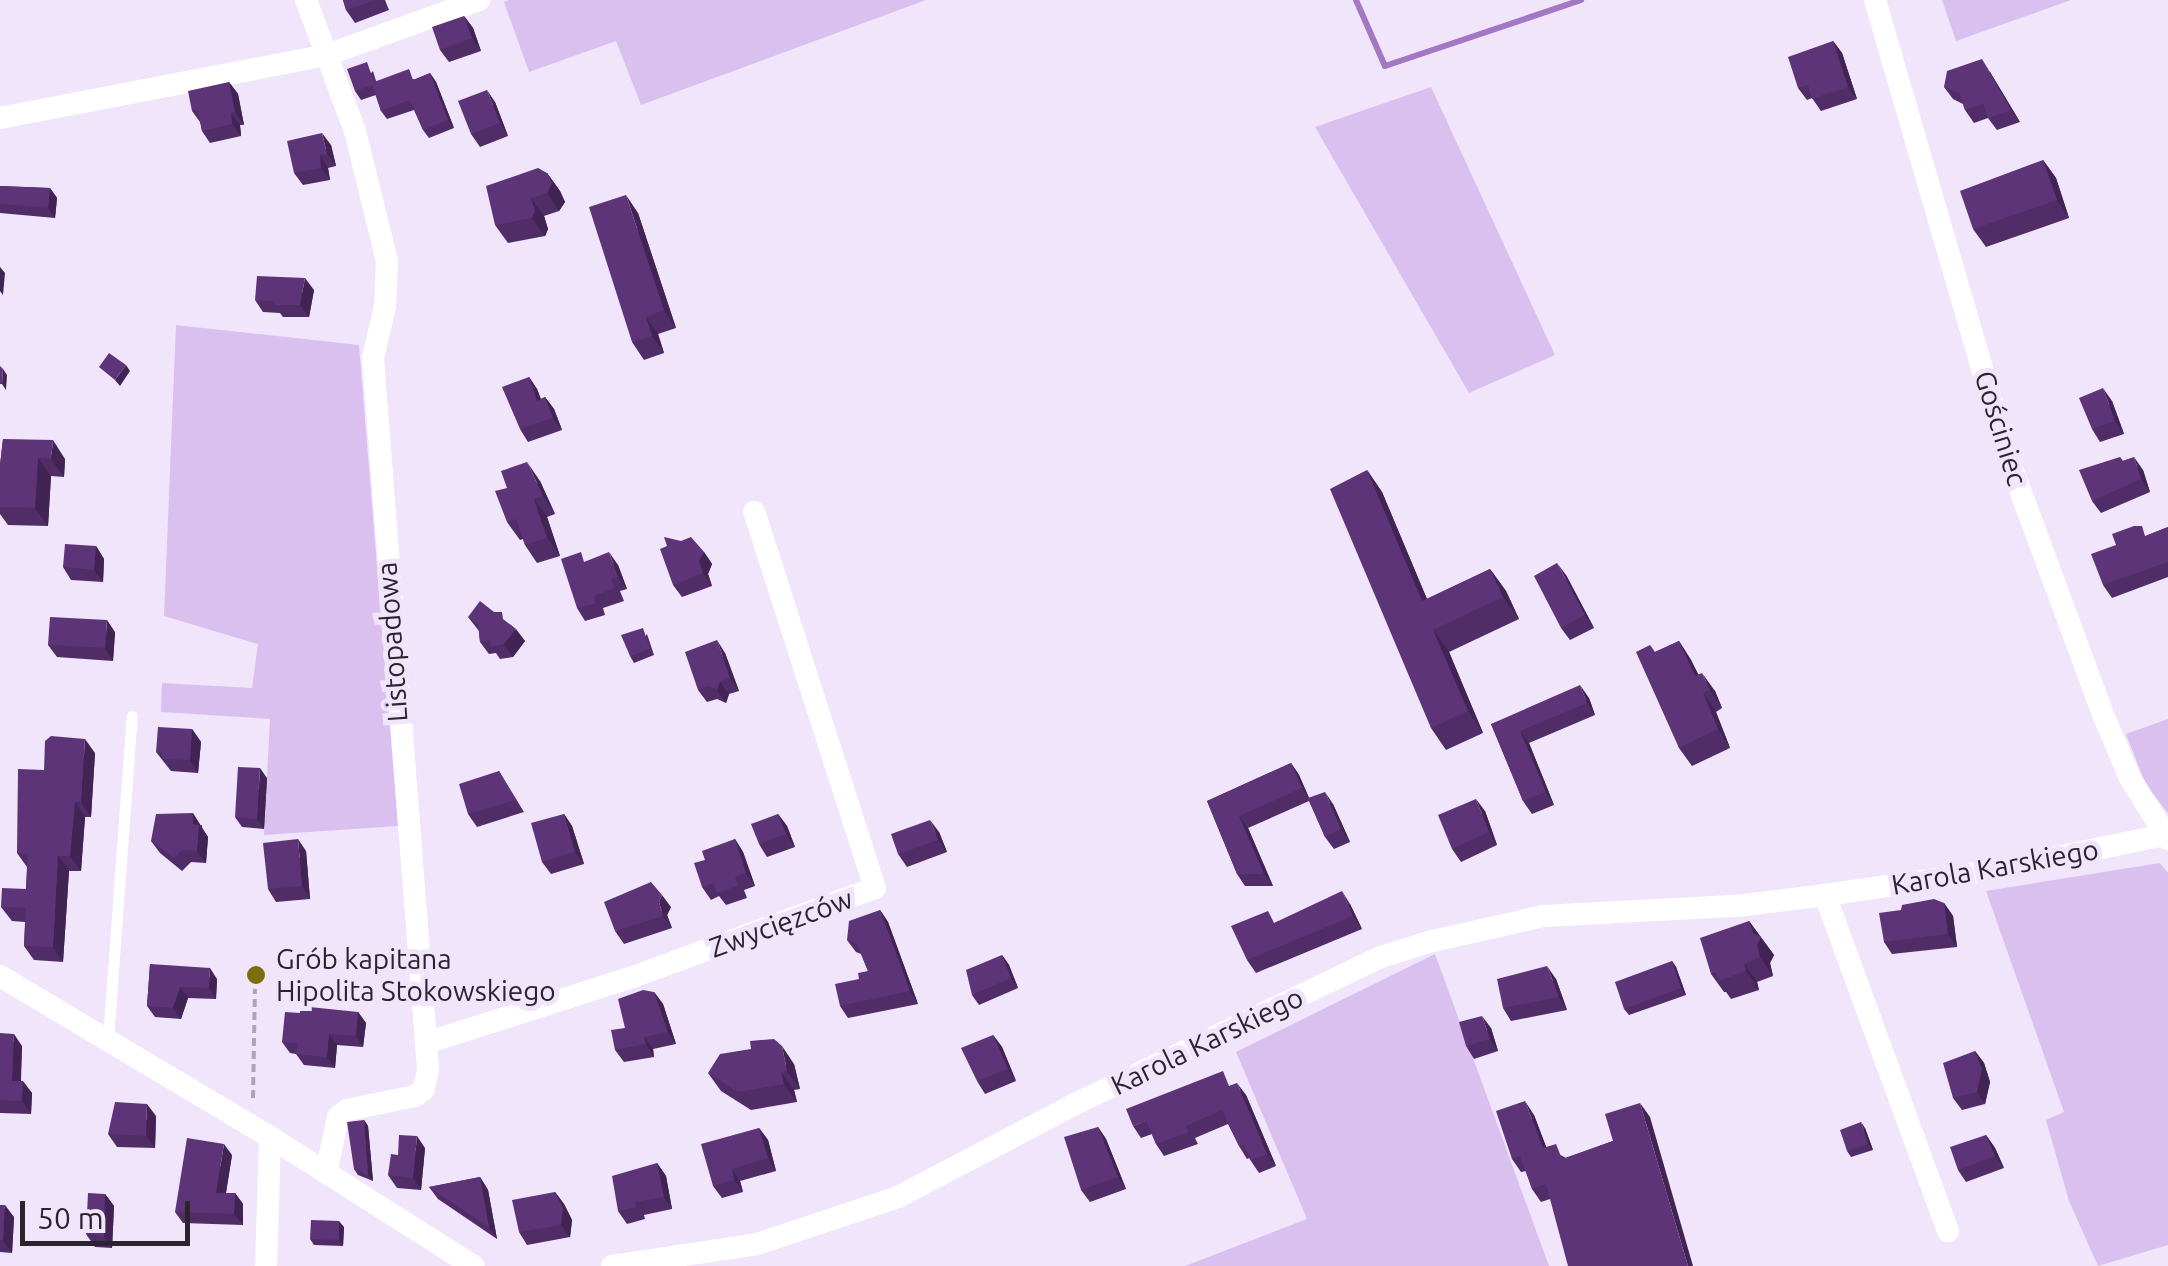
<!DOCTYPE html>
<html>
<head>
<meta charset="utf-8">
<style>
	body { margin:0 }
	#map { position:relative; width:2168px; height:1266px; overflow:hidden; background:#f1e5fb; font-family:Ubuntu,sans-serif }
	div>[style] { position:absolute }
	.green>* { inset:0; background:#dac0ef }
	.stream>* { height:6px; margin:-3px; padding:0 3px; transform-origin:3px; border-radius:3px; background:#a378c2 }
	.path>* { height:4px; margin-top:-2px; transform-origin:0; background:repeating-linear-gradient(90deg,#aea4b6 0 8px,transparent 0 13px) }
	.service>* { height:11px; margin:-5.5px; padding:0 5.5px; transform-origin:5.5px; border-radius:5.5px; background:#fff }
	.minor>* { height:22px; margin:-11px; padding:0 11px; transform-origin:11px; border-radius:11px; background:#fff }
	.wall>* { inset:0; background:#502d66 }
	.shaded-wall>* { inset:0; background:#412453 }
	.building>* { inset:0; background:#5d3477 }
	.dots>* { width:28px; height:28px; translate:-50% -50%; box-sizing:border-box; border:5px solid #f1e5fb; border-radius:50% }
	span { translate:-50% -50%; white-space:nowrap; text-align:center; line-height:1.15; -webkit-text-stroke:10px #f1e5fb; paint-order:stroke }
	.street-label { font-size:28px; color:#2a242e }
	.poi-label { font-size:28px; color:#2a242e }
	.left { translate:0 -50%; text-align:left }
	.scale { position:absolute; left:20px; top:1201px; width:170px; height:45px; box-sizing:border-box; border:5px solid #2a242e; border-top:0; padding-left:12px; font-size:30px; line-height:35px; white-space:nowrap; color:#2a242e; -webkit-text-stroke:8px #f1e5fb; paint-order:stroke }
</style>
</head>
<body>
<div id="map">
	<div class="green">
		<i style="clip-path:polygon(509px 0,926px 0,641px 105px,616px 41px,529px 72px,504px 2px)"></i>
		<i style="clip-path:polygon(1942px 0,2071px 0,1956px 41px)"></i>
		<i style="clip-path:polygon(1431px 87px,1555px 355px,1469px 393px,1315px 127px)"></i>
		<i style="clip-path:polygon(176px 325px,359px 345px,398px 826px,264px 835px,270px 719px,161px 712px,162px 683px,252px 688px,258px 644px,164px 616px)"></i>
		<i style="clip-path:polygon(2168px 719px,2168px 813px,2146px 785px,2126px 734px)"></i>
		<i style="clip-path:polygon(2160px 863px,2168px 873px,2168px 1245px,2098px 1266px,2069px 1201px,2046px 1120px,2064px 1112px,1986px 891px)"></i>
		<i style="clip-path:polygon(1435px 954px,1549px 1266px,1185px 1266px,1307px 1219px,1236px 1052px)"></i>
	</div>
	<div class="stream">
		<i style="left:1356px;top:0;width:72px;rotate:66.3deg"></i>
		<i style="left:1385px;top:66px;width:207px;rotate:-18.6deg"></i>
	</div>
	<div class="path">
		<i style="left:253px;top:1098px;width:112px;rotate:-89deg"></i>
	</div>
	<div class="service">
		<i style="left:108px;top:1039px;width:324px;rotate:-85.8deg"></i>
	</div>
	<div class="minor">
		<i style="left:306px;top:0;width:140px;rotate:69.5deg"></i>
		<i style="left:355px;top:131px;width:134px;rotate:76.2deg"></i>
		<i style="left:387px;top:261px;width:45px;rotate:92.5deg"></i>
		<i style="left:385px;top:306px;width:53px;rotate:103deg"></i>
		<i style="left:373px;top:358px;width:714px;rotate:85.58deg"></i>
		<i style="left:428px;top:1070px;width:19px;rotate:102deg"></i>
		<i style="left:424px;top:1089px;width:11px;rotate:142deg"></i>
		<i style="left:415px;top:1096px;width:69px;rotate:168.4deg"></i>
		<i style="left:347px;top:1110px;width:11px;rotate:142deg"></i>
		<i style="left:338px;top:1117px;width:57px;rotate:102.1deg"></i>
		<i style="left:1875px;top:0;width:471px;rotate:73.8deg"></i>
		<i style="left:2006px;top:452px;width:285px;rotate:69.7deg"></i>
		<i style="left:2105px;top:719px;width:64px;rotate:67deg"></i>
		<i style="left:2130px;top:778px;width:72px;rotate:58.1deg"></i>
		<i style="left:0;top:118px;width:333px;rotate:-10.9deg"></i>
		<i style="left:327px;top:55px;width:162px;rotate:-19.9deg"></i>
		<i style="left:1825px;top:895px;width:358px;rotate:69.9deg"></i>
		<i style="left:0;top:976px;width:314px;rotate:30.8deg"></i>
		<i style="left:270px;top:1137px;width:241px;rotate:32.4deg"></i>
		<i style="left:426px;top:1043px;width:217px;rotate:-17.7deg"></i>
		<i style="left:633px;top:977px;width:258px;rotate:-20.2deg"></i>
		<i style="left:875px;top:888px;width:395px;rotate:-107.8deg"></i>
		<i style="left:266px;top:1266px;width:129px;rotate:-88.2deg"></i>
		<i style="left:612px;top:1266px;width:147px;rotate:-8.6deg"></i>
		<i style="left:757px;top:1244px;width:149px;rotate:-18.4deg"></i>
		<i style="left:898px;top:1197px;width:198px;rotate:-27.7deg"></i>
		<i style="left:1073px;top:1105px;width:339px;rotate:-25.7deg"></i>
		<i style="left:1378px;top:958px;width:52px;rotate:-17.7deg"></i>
		<i style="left:1428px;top:942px;width:118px;rotate:-12.7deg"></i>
		<i style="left:1543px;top:916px;width:194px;rotate:-3deg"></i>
		<i style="left:1737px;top:906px;width:89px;rotate:-7.1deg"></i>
		<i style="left:1825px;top:895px;width:166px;rotate:-8.3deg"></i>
		<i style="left:1989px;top:871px;width:180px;rotate:-11.6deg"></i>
	</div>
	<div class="wall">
		<i style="clip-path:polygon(343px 0,385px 0,389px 10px,355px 23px,346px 10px)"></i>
		<i style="clip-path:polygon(464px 16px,473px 28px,481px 51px,449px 62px,440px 50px)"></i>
		<i style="clip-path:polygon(1833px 41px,1842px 53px,1857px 99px,1821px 111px,1812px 98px,1807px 100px,1798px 88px)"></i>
		<i style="clip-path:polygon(373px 71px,376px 81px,416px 79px,430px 73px,436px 82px,454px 128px,429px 138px,423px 130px,414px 110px,387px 119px,381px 111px,376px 95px,361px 100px,355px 91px)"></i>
		<i style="clip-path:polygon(1990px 72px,2020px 122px,1997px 130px,1988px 118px,1974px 123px,1965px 110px,1963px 104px,1953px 99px,1944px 87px)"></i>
		<i style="clip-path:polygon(229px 82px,238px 94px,244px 125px,240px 125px,241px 136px,210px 143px,202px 131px,200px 122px,192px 111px)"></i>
		<i style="clip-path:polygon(495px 102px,508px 136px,480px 147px,471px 134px)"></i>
		<i style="clip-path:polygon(331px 145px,336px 166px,328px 168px,330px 180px,303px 185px,294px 173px)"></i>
		<i style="clip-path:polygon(2043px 160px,2056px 178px,2069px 218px,1986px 247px,1973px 229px)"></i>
		<i style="clip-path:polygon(547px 173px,560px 191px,565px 202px,559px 211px,544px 216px,548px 229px,545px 236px,508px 243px,495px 225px)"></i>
		<i style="clip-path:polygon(0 186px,50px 188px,57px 198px,55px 218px,0 213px)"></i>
		<i style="clip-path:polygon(638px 213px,676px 328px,658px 334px,664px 353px,644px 360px,632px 342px)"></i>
		<i style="clip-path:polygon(314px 290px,309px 317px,283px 317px,280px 313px,263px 312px,255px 300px)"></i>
		<i style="clip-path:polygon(529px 377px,537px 389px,541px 399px,545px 397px,554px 409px,562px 430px,528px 442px,520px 429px)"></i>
		<i style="clip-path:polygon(2112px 401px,2124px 434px,2100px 442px,2092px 429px)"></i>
		<i style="clip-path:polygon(3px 439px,65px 459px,64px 477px,51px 476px,48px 526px,8px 525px,0 514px,0 465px)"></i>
		<i style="clip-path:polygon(2120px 457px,2123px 461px,2143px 470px,2150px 492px,2101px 513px,2092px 501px)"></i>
		<i style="clip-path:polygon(1367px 470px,1382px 492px,1427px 599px,1490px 569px,1506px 591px,1519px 619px,1449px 652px,1483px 733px,1446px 750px,1431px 728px)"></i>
		<i style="clip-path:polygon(540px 481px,555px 514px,547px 517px,560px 556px,537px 563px,525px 545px,523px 539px,520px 540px,507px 522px)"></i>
		<i style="clip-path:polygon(2168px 527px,2168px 577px,2112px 598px,2103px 585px,2148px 535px)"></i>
		<i style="clip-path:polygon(681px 541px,704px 552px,712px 564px,708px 574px,712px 586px,682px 597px,673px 585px)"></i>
		<i style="clip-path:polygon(96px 546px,104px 559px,103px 582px,71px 580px,63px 567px)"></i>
		<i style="clip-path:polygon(586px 561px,618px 565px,627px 589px,620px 591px,624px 601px,603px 608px,605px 615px,585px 621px,577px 608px)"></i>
		<i style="clip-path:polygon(1566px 575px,1594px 628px,1570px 640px,1561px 628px)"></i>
		<i style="clip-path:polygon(468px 617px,511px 625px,525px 641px,513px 657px,500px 659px,496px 653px,489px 654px,480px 642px,479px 631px)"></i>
		<i style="clip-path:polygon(115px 632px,113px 661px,57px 657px,48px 645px)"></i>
		<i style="clip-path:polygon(647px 634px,654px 655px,634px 663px,630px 656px)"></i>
		<i style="clip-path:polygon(1679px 641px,1691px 660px,1698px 674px,1715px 691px,1722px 708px,1716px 712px,1730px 748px,1692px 766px,1679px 748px,1655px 652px)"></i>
		<i style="clip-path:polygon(725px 653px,739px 691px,729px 694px,726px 703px,717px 699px,707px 702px,698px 690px)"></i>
		<i style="clip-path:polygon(1589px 698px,1595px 715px,1529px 743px,1554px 805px,1532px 814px,1523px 801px,1491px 724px)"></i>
		<i style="clip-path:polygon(192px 729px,201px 742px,198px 773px,171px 771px,156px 752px)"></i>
		<i style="clip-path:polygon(95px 753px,91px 817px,85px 817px,81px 871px,69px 871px,63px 962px,34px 960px,24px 946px,25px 922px,12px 921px,1px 907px,26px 889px,27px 867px,17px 853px,44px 770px)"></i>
		<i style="clip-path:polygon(1291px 763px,1299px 775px,1309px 798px,1333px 804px,1350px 842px,1334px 849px,1325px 837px,1309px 801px,1248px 828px,1273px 886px,1245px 886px,1237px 874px,1207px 801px)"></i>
		<i style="clip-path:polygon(499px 771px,524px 812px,477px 827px,468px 814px)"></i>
		<i style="clip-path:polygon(267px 778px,264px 829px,242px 827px,235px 817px)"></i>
		<i style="clip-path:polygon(1485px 811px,1497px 845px,1461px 862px,1452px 849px)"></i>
		<i style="clip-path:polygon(564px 814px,572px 826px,584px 864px,551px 874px,542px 862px)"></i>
		<i style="clip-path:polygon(778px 814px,787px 826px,795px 847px,767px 857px,759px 844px)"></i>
		<i style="clip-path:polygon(202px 825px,202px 829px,208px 837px,206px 863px,191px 862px,182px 871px,160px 853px,151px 841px)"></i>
		<i style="clip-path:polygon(939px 832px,947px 852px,907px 867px,898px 854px)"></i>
		<i style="clip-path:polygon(735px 839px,743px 852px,755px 886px,744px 890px,747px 898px,726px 905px,719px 896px,711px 900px,702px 887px,705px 860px)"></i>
		<i style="clip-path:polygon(306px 851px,310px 899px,276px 902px,268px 889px)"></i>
		<i style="clip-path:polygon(1944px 903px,1953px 916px,1957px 947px,1892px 954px,1884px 942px,1901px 910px)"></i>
		<i style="clip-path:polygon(1350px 904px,1362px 929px,1256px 973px,1247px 960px,1276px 922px)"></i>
		<i style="clip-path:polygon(671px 907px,667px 915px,672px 928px,624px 944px,615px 931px)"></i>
		<i style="clip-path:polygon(880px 910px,888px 922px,918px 1004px,848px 1018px,840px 1006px,859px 979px,868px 971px,861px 954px,856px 952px,847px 940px)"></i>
		<i style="clip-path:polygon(1749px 921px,1774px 955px,1770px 963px,1773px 976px,1757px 982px,1759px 990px,1731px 999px,1726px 992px,1724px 992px,1711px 974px)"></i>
		<i style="clip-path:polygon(1002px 955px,1009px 965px,1018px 988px,979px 1005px,972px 995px)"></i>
		<i style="clip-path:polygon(1672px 961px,1676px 967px,1686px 995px,1629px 1015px,1624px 1009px)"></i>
		<i style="clip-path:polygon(150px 964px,217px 979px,216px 999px,188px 998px,181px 1019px,155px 1017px,147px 1006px)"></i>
		<i style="clip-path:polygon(1556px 979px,1567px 1010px,1511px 1021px,1503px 1008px)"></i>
		<i style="clip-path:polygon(654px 992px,663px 1004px,676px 1044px,653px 1049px,654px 1057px,624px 1062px,615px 1050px,625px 1028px)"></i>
		<i style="clip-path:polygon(358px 1012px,366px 1023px,363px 1047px,337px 1045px,335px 1068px,304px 1065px,296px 1054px,290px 1053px,282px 1042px,300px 1013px)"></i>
		<i style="clip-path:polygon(1491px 1028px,1498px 1051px,1474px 1059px,1466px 1046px)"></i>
		<i style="clip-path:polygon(0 1033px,22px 1046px,21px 1081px,32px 1093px,31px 1114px,0 1113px)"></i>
		<i style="clip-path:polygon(993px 1035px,1002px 1047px,1016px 1081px,985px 1094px,977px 1081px)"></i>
		<i style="clip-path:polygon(1975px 1051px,1984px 1063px,1990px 1082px,1985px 1104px,1962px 1110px,1953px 1098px)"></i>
		<i style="clip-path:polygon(794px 1064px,800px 1089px,794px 1090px,797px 1102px,751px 1110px,721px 1091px,708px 1073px)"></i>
		<i style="clip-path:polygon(1232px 1085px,1246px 1095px,1276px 1166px,1259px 1173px,1249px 1158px,1247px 1159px,1239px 1146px,1228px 1124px,1195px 1138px,1198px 1144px,1164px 1156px,1156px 1144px,1152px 1134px,1141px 1138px,1133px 1126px)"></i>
		<i style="clip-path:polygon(1534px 1115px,1546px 1147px,1566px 1158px,1613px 1141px,1650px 1117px,1550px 1199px,1541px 1202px,1532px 1189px,1526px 1171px,1521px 1172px,1512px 1159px)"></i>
		<i style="clip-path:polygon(156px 1116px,155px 1148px,117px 1147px,108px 1134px)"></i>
		<i style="clip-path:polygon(364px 1120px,368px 1126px,373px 1181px,358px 1175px,354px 1169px)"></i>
		<i style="clip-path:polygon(1098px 1127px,1106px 1139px,1126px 1189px,1090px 1202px,1081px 1190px)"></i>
		<i style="clip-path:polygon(759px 1128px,768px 1140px,776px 1171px,740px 1181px,743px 1192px,722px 1198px,713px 1186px)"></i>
		<i style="clip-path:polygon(1865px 1128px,1873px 1150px,1851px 1157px,1847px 1151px)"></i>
		<i style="clip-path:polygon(1986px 1135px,1995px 1148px,2004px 1168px,1966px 1182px,1958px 1170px)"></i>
		<i style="clip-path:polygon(425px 1148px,421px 1190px,397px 1188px,388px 1175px,398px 1155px)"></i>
		<i style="clip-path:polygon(232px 1155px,226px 1193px,235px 1193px,243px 1204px,243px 1225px,183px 1223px,175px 1212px)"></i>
		<i style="clip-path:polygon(657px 1163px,666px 1176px,672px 1209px,644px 1215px,645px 1219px,627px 1224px,618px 1211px)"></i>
		<i style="clip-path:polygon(480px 1177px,488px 1190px,497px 1239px,438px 1199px,429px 1187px)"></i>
		<i style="clip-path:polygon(555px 1192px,564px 1204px,572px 1220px,570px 1237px,527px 1245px,519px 1232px)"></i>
		<i style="clip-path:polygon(105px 1194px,114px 1206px,112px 1248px,95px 1247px,86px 1234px)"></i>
		<i style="clip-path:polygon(0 1205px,14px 1217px,12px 1253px,0 1252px)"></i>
		<i style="clip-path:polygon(344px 1227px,343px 1246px,314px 1245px,310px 1239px)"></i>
	</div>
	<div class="shaded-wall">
		<i style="clip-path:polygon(464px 16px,473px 28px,481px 51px,472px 38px)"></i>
		<i style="clip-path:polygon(1833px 41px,1842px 53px,1857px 99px,1848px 87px)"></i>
		<i style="clip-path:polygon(1982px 59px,1990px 72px,2020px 122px,2011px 110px)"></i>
		<i style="clip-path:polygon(430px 73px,436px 82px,454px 128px,448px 120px)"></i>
		<i style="clip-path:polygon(229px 82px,238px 94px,244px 125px,235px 112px)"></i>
		<i style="clip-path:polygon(487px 90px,495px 102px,508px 136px,500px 123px)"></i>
		<i style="clip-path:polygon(231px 113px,240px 125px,241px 136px,232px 124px)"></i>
		<i style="clip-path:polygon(322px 133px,331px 145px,336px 166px,327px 154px)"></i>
		<i style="clip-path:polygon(320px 155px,328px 168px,330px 180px,321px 168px)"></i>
		<i style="clip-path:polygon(2043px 160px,2056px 178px,2069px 218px,2057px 200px)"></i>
		<i style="clip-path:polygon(547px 173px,560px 191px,565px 202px,559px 211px,547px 193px)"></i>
		<i style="clip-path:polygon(50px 188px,57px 198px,55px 218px,48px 208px)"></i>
		<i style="clip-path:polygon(626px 195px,638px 213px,676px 328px,664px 310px)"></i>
		<i style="clip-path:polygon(531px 198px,544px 216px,548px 229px,545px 236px,532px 218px)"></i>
		<i style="clip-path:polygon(0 267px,5px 273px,3px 295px,0 291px)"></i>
		<i style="clip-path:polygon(305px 278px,314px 290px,309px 317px,300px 305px)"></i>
		<i style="clip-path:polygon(646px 317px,658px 334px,664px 353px,652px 336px)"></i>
		<i style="clip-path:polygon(126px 365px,130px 371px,120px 386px,115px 380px)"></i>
		<i style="clip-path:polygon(3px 369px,7px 375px,6px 390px,2px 384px)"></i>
		<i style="clip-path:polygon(529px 377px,537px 389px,546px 413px,537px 401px)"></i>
		<i style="clip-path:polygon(2103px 388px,2112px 401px,2124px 434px,2115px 421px)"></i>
		<i style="clip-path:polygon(545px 397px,554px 409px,562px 430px,553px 418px)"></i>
		<i style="clip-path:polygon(53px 440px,65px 459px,64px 477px,51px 459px)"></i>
		<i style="clip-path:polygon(2134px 457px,2143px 470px,2150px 492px,2141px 479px)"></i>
		<i style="clip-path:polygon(38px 458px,51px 476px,48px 526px,35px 508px)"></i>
		<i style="clip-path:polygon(527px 462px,540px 481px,555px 514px,543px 496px)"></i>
		<i style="clip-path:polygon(1367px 470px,1382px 492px,1437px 623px,1422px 601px)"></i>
		<i style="clip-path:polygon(534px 499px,547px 517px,560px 556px,547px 538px)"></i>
		<i style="clip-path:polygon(96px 546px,104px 559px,103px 582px,94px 570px)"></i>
		<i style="clip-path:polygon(609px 552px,618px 565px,627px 589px,618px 577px)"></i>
		<i style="clip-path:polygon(704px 552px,712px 564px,708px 574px,712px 586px,703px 573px,699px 561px)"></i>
		<i style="clip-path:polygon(1557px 563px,1566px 575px,1594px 628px,1585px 615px)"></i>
		<i style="clip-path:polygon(1490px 569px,1506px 591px,1519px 619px,1503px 597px)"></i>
		<i style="clip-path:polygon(107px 620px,115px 632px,113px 661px,105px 648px)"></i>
		<i style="clip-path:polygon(516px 629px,525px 641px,513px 657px,504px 644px)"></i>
		<i style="clip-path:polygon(1433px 630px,1449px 652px,1483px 733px,1468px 711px)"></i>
		<i style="clip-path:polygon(717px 640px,725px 653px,739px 691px,730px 678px)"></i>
		<i style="clip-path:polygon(1679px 641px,1691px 660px,1708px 694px,1695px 676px)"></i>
		<i style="clip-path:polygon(1702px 673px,1715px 691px,1722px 708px,1710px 690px)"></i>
		<i style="clip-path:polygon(720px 682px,729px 694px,726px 703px,717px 690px)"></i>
		<i style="clip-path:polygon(1580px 685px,1589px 698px,1595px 715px,1587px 703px)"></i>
		<i style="clip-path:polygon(1703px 693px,1716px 712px,1730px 748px,1718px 729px)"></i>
		<i style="clip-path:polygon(192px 729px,201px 742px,198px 773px,190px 760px)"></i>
		<i style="clip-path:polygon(1520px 731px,1529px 743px,1554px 805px,1546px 792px)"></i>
		<i style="clip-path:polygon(85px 739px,95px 753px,91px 817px,81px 802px)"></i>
		<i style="clip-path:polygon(1291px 763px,1299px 775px,1310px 800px,1302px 788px)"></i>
		<i style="clip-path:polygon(260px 768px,267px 778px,264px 829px,257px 819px)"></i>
		<i style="clip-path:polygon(1325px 792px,1333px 804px,1350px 842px,1341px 829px)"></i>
		<i style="clip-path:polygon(1476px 799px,1485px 811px,1497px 845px,1489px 832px)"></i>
		<i style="clip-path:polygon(75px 802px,85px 817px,81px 871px,70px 856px)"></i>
		<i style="clip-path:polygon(193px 813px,208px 837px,206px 863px,197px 851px,193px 824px)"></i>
		<i style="clip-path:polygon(564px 814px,572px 826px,584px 864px,575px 852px)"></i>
		<i style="clip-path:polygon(778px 814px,787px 826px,795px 847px,786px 834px)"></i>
		<i style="clip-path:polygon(1239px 816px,1248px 828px,1273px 886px,1264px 874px)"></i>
		<i style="clip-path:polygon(930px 820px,939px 832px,947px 852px,938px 840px)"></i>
		<i style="clip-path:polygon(298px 839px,306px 851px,310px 899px,302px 886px)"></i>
		<i style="clip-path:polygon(735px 839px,743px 852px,755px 886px,746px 873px)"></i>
		<i style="clip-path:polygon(58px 856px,69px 871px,63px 962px,53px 947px)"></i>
		<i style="clip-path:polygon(1342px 891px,1350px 904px,1362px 929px,1353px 916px)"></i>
		<i style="clip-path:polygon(662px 895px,671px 907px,667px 915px,672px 928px,663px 916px,659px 902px)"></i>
		<i style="clip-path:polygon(1944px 903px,1953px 916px,1957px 947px,1948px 934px)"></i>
		<i style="clip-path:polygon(880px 910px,888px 922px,918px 1004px,910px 991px)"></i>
		<i style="clip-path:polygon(1749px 921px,1774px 955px,1770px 963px,1773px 976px,1760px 957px)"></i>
		<i style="clip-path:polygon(1002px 955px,1009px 965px,1018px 988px,1011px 978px)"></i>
		<i style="clip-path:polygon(1672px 961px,1676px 967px,1686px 995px,1681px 988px)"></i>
		<i style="clip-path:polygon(1744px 964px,1757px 982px,1759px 990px,1746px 971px)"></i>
		<i style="clip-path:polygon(1547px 966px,1556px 979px,1567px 1010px,1559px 997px)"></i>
		<i style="clip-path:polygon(210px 968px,217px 979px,216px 999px,209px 988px)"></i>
		<i style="clip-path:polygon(180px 987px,188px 998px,181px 1019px,173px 1008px)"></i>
		<i style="clip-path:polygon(654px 992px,663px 1004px,676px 1044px,668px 1032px)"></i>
		<i style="clip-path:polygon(358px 1012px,366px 1023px,363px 1047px,356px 1036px)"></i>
		<i style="clip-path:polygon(1482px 1016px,1491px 1028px,1498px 1051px,1490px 1039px)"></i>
		<i style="clip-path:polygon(14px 1034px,22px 1046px,20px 1093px,12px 1081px)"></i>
		<i style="clip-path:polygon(329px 1034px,337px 1045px,335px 1068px,327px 1057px)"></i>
		<i style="clip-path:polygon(993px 1035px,1002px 1047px,1016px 1081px,1008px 1069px)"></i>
		<i style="clip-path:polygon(644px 1037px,653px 1049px,654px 1057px,646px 1044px)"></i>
		<i style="clip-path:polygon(782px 1046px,794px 1064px,800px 1089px,787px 1071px)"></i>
		<i style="clip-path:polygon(1975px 1051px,1984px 1063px,1990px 1082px,1985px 1104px,1977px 1092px)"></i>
		<i style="clip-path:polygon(781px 1072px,794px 1090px,797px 1102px,784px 1084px)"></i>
		<i style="clip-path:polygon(23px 1081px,32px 1093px,31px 1114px,22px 1101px)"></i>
		<i style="clip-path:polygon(1237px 1083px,1246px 1095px,1276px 1166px,1267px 1154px)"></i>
		<i style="clip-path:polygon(1525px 1101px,1534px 1115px,1552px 1162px,1543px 1148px)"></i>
		<i style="clip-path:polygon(1640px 1103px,1650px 1117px,1693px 1266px,1688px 1266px)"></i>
		<i style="clip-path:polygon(147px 1104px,156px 1116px,155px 1148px,146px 1136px)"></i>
		<i style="clip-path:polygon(364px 1120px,368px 1126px,373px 1181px,368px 1175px)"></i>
		<i style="clip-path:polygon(1861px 1122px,1865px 1128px,1873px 1150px,1868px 1144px)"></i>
		<i style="clip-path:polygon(1098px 1127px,1106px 1139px,1126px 1189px,1118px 1177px)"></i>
		<i style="clip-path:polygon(759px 1128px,768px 1140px,776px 1171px,768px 1158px)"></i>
		<i style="clip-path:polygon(1986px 1135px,1995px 1148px,2004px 1168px,1995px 1156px)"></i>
		<i style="clip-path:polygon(417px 1136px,425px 1148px,421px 1190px,413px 1178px)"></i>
		<i style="clip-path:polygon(224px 1144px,232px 1155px,224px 1205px,216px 1193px)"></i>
		<i style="clip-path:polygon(657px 1163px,666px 1176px,672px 1209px,664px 1197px)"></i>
		<i style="clip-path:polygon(732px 1169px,740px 1181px,743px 1192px,734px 1180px)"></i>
		<i style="clip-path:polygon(480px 1177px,488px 1190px,497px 1239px,489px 1227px)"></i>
		<i style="clip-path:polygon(555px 1192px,564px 1204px,572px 1220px,570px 1237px,561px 1225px)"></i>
		<i style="clip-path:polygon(235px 1193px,243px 1204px,243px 1225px,234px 1214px)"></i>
		<i style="clip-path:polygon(105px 1194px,114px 1206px,112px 1248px,104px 1236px)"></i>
		<i style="clip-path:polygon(5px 1205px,14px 1217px,12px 1253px,3px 1240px)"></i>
		<i style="clip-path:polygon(339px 1221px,344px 1227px,343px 1246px,339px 1240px)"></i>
	</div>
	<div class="building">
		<i style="clip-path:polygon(343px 0,375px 0,346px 10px)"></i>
		<i style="clip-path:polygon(464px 16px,472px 38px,440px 50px,432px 27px)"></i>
		<i style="clip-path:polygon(1833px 41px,1848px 87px,1812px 99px,1808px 85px,1798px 88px,1788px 57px)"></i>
		<i style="clip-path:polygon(1982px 59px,2011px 110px,1988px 118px,1983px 104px,1965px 110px,1960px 94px,1944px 87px,1947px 71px)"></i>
		<i style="clip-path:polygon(367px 62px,374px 82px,409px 69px,413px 80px,430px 73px,448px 120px,423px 130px,410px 100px,381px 111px,372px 85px,355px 91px,347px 69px)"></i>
		<i style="clip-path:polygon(229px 82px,235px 112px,231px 113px,232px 124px,202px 131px,198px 110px,192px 111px,188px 91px)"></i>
		<i style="clip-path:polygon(487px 90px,500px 123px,471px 134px,458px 101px)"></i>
		<i style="clip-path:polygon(322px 133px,327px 154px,320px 155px,321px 168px,294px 173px,287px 141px)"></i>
		<i style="clip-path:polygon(2043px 160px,2057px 200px,1973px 229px,1960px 191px)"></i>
		<i style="clip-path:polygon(538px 168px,547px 173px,552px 183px,547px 193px,531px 198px,535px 211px,532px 218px,495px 225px,486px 186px)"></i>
		<i style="clip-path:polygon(0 186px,50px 188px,48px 208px,0 204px)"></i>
		<i style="clip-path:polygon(626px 195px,664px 310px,646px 317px,652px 336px,632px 342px,589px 207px)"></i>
		<i style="clip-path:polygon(257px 276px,305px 278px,300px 305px,274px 305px,275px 301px,255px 300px)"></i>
		<i style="clip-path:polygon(109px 353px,126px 365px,115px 380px,99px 367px)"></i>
		<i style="clip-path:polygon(0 366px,3px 369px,2px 384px,0 384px)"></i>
		<i style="clip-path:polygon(529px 377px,537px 401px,545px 397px,553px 418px,520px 429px,502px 387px)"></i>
		<i style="clip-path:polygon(2103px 388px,2115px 421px,2092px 429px,2079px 398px)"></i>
		<i style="clip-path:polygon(3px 439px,53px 440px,51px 459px,38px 458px,35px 508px,0 507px,0 465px)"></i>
		<i style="clip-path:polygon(2120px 457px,2122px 461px,2134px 457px,2141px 479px,2092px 501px,2079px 470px)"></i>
		<i style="clip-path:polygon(527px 462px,543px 496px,534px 499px,547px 538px,525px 545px,516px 519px,507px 522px,495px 491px,507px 488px,501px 471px)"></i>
		<i style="clip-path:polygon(1367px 470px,1422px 601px,1490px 569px,1503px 597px,1433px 630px,1468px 711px,1431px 728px,1330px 489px)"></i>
		<i style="clip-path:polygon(2134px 526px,2142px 526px,2145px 536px,2168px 527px,2168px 562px,2103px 585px,2091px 554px,2116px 545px,2112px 534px)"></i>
		<i style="clip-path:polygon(664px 537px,681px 541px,691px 537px,704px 552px,699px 561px,703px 573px,673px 585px,660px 549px,667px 546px)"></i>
		<i style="clip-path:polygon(65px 544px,96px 546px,94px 570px,63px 567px)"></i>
		<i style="clip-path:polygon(581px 552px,584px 562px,609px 552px,618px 577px,611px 579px,615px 588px,594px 596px,596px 603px,577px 608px,561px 559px)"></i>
		<i style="clip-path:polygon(1557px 563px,1585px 615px,1561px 628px,1534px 576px)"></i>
		<i style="clip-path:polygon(480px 601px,494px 612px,502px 612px,503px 619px,516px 629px,504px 644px,491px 647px,490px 640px,480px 642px,478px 624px,468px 617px)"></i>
		<i style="clip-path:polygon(50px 617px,107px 620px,105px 648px,48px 645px)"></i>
		<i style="clip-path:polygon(643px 628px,650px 649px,630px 656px,621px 635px)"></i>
		<i style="clip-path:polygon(717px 640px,730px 678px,720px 682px,717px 690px,709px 686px,698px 690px,685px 652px)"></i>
		<i style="clip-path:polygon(1679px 641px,1695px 676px,1702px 673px,1710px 690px,1703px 693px,1718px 729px,1679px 748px,1636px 652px,1650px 645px,1655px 652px)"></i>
		<i style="clip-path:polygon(1580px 685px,1587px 703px,1520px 731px,1546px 792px,1523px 801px,1491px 724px)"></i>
		<i style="clip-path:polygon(158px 727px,192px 729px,190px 760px,162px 759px,162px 753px,156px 752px)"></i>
		<i style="clip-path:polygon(51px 736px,85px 739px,81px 802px,75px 802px,70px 856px,58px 856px,53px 947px,24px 946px,26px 908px,1px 907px,2px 888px,26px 889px,28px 854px,17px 853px,18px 769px,44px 770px,45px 741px)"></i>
		<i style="clip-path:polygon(1291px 763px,1302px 788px,1239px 816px,1264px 874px,1237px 874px,1207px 801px)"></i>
		<i style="clip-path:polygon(238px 767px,260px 768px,257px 819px,235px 817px)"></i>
		<i style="clip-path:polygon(499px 771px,516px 800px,468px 814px,459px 784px)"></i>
		<i style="clip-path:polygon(1325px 792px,1341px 829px,1325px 837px,1308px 798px)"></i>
		<i style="clip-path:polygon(1476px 799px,1489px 832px,1452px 849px,1438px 815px)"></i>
		<i style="clip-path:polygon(193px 813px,193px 824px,199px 825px,197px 851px,182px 850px,174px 858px,151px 841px,156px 814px)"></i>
		<i style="clip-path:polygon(564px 814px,575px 852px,542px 862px,531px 823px)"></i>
		<i style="clip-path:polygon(778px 814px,786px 834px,759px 844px,751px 824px)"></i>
		<i style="clip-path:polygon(930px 820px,938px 840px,898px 854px,891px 834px)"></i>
		<i style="clip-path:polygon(298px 839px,302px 886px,268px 889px,263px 843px)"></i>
		<i style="clip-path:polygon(735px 839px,746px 873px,735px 877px,738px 886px,717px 893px,713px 883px,702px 887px,694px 863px,705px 860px,702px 851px)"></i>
		<i style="clip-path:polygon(651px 882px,662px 895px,659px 902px,663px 916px,615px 931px,604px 902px)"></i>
		<i style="clip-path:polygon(1342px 891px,1353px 916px,1247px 960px,1231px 926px,1268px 911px,1274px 923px)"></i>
		<i style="clip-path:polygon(1934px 899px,1944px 903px,1948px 934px,1884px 942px,1879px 913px,1901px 910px,1902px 905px)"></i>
		<i style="clip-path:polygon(880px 910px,910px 991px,840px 1006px,835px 984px,859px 979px,858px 973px,868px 971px,857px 944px,847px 940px,849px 921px)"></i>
		<i style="clip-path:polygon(1749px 921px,1753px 933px,1761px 937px,1757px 945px,1760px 957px,1744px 964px,1746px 971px,1719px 981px,1716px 972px,1711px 974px,1700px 938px)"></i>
		<i style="clip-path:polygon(1002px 955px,1011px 978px,972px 995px,966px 970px)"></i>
		<i style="clip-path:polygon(1672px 961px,1681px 988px,1624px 1009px,1615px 982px)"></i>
		<i style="clip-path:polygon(150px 964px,210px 968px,209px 988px,180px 987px,173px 1008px,147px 1006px)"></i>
		<i style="clip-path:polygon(1547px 966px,1559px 997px,1503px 1008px,1497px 979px)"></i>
		<i style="clip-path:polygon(643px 990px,654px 992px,668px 1032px,644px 1037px,646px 1044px,615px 1050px,611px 1030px,625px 1028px,618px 999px)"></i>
		<i style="clip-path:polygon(300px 1006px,358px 1012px,356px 1036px,329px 1034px,327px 1057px,296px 1054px,297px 1043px,282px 1042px,285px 1012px,300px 1013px)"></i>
		<i style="clip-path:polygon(1482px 1016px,1490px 1039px,1466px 1046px,1459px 1022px)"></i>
		<i style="clip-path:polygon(0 1033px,14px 1034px,12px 1081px,23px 1081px,22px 1101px,0 1100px)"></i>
		<i style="clip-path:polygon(993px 1035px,1008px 1069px,977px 1081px,961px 1048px)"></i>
		<i style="clip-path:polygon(774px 1039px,782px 1046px,787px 1071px,781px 1072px,784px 1084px,738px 1092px,708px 1073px,720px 1054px,751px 1049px,750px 1041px)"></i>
		<i style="clip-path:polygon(1975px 1051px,1982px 1069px,1977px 1092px,1953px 1098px,1943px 1063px)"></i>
		<i style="clip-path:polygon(1223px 1071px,1229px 1086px,1237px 1083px,1267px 1154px,1251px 1160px,1244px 1145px,1239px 1146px,1222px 1110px,1186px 1126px,1189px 1132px,1156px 1144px,1146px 1121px,1133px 1126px,1126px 1109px)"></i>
		<i style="clip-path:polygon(1525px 1101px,1543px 1148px,1556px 1144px,1562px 1159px,1613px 1141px,1605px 1114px,1640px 1103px,1688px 1266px,1568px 1266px,1546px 1184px,1532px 1189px,1520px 1156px,1512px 1159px,1496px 1111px)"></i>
		<i style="clip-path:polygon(115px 1102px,147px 1104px,146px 1136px,108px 1134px)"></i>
		<i style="clip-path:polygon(364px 1120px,368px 1175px,354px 1169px,347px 1122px)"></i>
		<i style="clip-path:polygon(1861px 1122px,1868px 1144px,1847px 1151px,1840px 1130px)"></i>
		<i style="clip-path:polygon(1098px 1127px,1118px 1177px,1081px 1190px,1064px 1137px)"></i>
		<i style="clip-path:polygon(759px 1128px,768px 1158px,732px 1169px,734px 1180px,713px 1186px,701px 1144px)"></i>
		<i style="clip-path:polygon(399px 1135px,417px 1136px,413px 1178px,388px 1175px,391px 1154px,398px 1155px)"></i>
		<i style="clip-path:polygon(1986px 1135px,1995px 1156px,1958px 1170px,1950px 1147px)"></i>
		<i style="clip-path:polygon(187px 1138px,224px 1144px,216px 1193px,235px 1193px,234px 1214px,175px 1212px)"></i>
		<i style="clip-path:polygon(657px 1163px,664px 1197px,635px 1202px,636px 1207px,618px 1211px,612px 1176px)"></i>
		<i style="clip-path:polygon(480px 1177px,489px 1227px,429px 1187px)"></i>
		<i style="clip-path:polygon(555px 1192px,563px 1208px,561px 1225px,519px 1232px,512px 1200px)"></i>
		<i style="clip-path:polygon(88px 1193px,105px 1194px,104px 1236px,86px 1234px)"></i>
		<i style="clip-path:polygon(0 1205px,5px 1205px,3px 1240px,0 1240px)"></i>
		<i style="clip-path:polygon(311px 1220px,339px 1221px,339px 1240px,310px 1239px)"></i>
	</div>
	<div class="dots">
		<i style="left:256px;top:975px;background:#7c6e0b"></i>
	</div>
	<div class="street-label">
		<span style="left:2001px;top:428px;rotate:73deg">Gościniec</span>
		<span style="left:392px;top:642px;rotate:-94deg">Listopadowa</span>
		<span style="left:1995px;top:867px;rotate:-10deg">Karola Karskiego</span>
		<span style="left:781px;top:923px;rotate:-20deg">Zwycięzców</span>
		<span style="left:1207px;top:1041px;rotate:-26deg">Karola Karskiego</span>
	</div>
	<div class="poi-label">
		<span class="left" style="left:276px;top:975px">Grób kapitana<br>Hipolita Stokowskiego</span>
	</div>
	<div class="scale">50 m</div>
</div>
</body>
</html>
